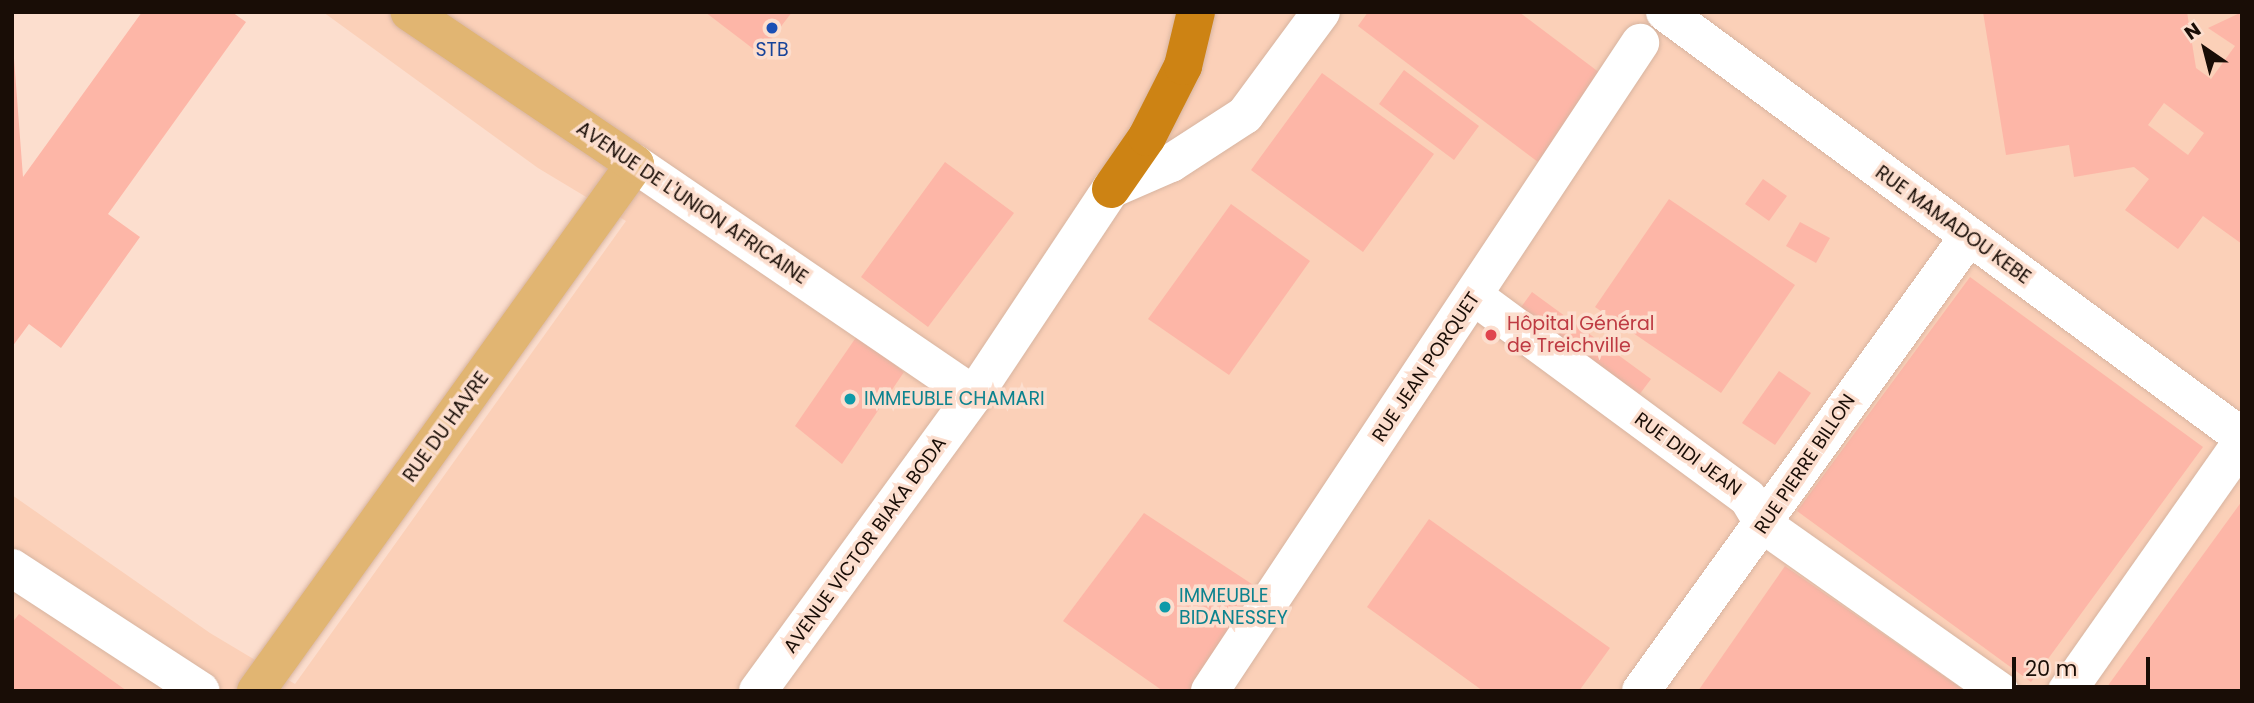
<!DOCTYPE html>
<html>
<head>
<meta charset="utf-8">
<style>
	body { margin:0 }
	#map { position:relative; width:2254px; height:703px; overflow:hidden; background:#fcdece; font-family:Poppins,sans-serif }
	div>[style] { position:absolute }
	.built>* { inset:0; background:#fbd0b8 }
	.building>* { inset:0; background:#fdb6a7 }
	.roads { filter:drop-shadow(0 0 2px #d7b4a0) drop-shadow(0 0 2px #d7b4a0) }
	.minor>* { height:38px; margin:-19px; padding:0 19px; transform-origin:19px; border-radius:19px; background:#fff }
	.major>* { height:38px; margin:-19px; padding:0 19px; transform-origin:19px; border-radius:19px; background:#e1b572 }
	.highway>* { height:38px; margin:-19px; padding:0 19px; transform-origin:19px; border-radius:19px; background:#cd8314 }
	.dots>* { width:19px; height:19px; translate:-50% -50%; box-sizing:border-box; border:4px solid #fcdece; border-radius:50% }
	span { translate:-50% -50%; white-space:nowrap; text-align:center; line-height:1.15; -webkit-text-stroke:7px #fcdece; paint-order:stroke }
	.transit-label { font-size:19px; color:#164399 }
	.street-label { font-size:19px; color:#190d06 }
	.health-label { font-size:19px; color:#be3a42 }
	.left { translate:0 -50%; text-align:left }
	.culture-label { font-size:19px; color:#0d838f }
	.frame { position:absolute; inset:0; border:14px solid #190d06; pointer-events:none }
	.north { position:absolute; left:2170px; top:14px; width:70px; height:70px; -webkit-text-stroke:5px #fcdece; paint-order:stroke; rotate:325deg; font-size:19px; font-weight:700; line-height:28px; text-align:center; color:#190d06 }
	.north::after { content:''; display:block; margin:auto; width:24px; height:32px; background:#190d06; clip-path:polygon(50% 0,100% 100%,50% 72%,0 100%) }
	.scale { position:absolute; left:2012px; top:657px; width:138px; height:32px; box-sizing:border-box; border:4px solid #190d06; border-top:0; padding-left:9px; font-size:21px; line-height:24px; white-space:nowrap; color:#190d06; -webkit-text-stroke:5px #fcdece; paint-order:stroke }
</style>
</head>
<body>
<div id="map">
	<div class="built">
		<i style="clip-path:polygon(323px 12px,2242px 12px,2242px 691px,12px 691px,12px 495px,210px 633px,295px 684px,626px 221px,538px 168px)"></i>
	</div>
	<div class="building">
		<i style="clip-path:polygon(142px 12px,232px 12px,246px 22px,108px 214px,140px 237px,61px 348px,29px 324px,12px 347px,12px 32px,23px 177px)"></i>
		<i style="clip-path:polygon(705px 12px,792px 12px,760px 54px)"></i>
		<i style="clip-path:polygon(1368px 12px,1519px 12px,1604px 76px,1538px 162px,1358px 26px)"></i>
		<i style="clip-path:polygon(evenodd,1983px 12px,2187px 12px,2196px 68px,2211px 79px,2235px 46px,2208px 28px,2242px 12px,2242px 244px,2203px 216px,2178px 249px,2125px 210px,2149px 179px,2134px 167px,2074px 177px,2069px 145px,2006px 155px,1983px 12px,2164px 103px,2204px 133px,2188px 155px,2148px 125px,2164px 103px)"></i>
		<i style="clip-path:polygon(1404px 70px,1479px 126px,1454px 160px,1379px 104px)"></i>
		<i style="clip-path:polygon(1322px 73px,1434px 154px,1363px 252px,1251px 170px)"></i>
		<i style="clip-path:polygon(945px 162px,1014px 213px,928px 327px,861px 277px)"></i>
		<i style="clip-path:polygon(1763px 179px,1787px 196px,1769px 221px,1745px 204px)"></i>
		<i style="clip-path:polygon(1669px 199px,1795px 285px,1721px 393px,1595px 307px)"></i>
		<i style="clip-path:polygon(1231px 204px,1310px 261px,1229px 375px,1148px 319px)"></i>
		<i style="clip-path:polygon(1800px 222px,1830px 238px,1816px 263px,1786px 246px)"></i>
		<i style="clip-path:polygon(1970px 277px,2203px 447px,2031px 682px,1797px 511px)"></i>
		<i style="clip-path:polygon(1532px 292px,1651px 379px,1630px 407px,1511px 321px)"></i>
		<i style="clip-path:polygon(857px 336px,904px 372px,842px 464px,795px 426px)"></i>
		<i style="clip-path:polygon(1779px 371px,1811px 393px,1775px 445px,1742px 423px)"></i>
		<i style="clip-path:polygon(2242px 501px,2242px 691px,2104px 691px)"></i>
		<i style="clip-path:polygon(1144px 513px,1267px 594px,1196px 691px,1163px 691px,1063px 621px)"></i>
		<i style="clip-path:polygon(1429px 519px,1610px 648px,1579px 691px,1483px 691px,1367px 607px)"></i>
		<i style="clip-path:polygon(1785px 566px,1965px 691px,1698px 691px)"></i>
		<i style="clip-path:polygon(19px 614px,127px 691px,12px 691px,12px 623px)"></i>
	</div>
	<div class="roads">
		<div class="minor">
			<i style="left:1665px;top:12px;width:717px;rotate:36.37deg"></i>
			<i style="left:635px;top:164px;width:410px;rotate:34.3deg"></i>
			<i style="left:1474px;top:296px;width:340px;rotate:36.4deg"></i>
			<i style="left:1748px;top:498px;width:31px;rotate:59deg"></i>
			<i style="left:1764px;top:525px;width:288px;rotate:35.2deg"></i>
			<i style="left:12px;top:568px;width:225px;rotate:33.1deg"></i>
			<i style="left:758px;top:691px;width:366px;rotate:-53.9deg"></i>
			<i style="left:974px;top:395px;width:247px;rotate:-56.4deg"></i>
			<i style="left:1111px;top:189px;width:65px;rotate:-23.4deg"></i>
			<i style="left:1171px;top:163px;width:88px;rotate:-33deg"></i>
			<i style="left:1245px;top:115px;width:128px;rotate:-53.6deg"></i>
			<i style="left:1210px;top:691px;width:778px;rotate:-56.43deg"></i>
			<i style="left:1641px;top:691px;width:561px;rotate:-54.21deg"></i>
			<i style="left:2067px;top:691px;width:304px;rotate:-54.9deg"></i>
		</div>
		<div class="major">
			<i style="left:256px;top:691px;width:649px;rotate:-54.28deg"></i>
			<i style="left:635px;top:164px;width:272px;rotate:-146deg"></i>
		</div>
		<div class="highway">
			<i style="left:1111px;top:189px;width:63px;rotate:-55.3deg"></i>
			<i style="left:1147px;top:137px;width:80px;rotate:-63.1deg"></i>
			<i style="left:1183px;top:66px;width:56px;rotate:-76.5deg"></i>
		</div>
	</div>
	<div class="dots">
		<i style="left:772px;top:28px;background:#1a4fb4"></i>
		<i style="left:1491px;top:335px;background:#e0444e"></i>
		<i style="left:850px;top:399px;background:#0f9aa8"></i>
		<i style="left:1165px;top:607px;background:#0f9aa8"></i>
	</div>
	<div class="transit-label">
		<span style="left:772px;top:50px">STB</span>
	</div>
	<div class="street-label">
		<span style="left:692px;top:203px;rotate:34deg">AVENUE DE L'UNION AFRICAINE</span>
		<span style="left:1953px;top:225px;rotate:36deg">RUE MAMADOU KEBE</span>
		<span style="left:1426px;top:367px;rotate:-56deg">RUE JEAN PORQUET</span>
		<span style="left:446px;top:427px;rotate:-54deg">RUE DU HAVRE</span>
		<span style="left:1688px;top:454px;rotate:36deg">RUE DIDI JEAN</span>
		<span style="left:1805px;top:464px;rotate:-56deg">RUE PIERRE BILLON</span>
		<span style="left:865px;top:545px;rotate:-54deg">AVENUE VICTOR BIAKA BODA</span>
	</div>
	<div class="health-label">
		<span class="left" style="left:1507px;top:335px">Hôpital Général<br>de Treichville</span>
	</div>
	<div class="culture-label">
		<span class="left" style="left:864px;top:399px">IMMEUBLE CHAMARI</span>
		<span class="left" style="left:1179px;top:607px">IMMEUBLE<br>BIDANESSEY</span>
	</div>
	<div class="frame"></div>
	<div class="north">N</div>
	<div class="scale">20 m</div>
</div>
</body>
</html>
